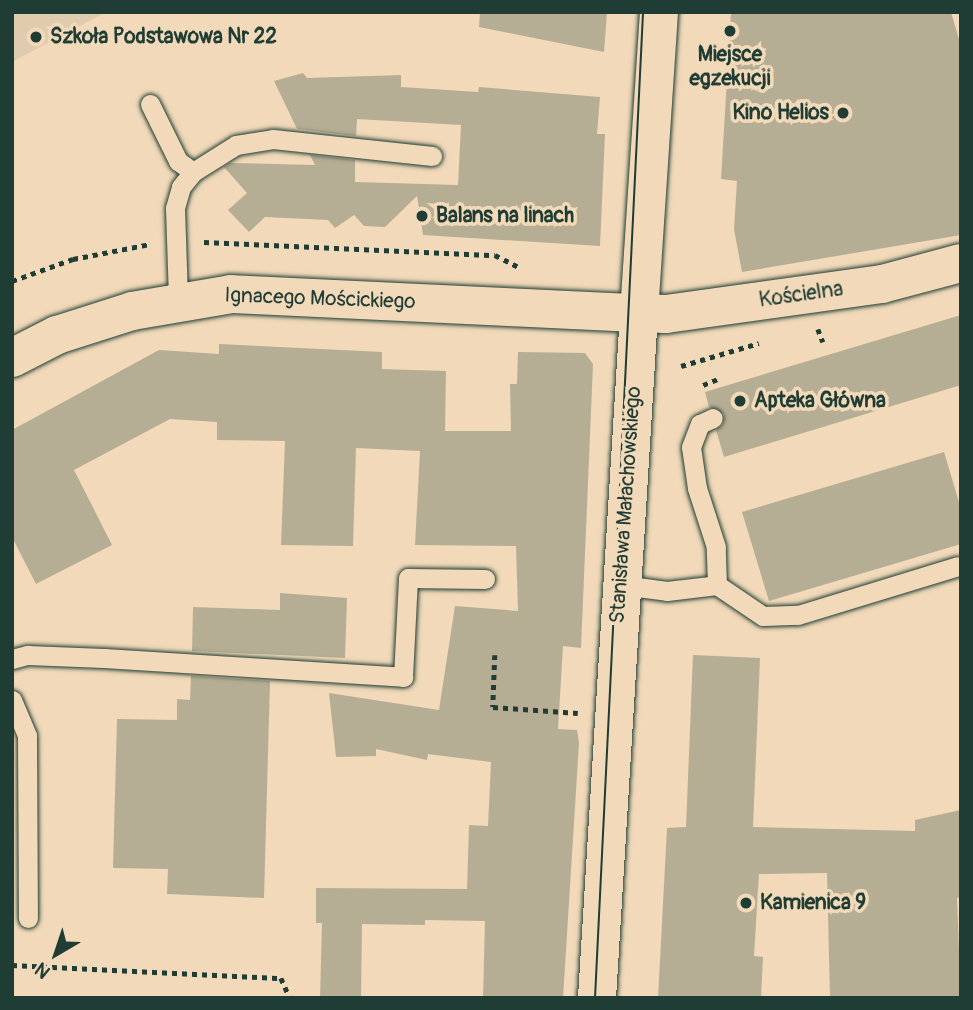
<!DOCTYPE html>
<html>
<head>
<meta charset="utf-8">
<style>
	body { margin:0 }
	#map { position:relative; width:973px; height:1010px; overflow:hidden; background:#f1d9b9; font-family:Pangolin,sans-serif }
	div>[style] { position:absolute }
	.built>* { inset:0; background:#dfccae }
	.building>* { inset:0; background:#b6ae94 }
	.path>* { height:4.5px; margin-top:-2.25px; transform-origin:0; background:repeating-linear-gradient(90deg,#1f3d34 0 5px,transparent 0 10px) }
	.roads { filter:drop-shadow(0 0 2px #1f3d34) drop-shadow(0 0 2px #1f3d34) }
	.lane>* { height:19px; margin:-9.5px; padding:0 9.5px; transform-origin:9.5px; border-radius:9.5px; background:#f1d9b9 }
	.street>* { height:38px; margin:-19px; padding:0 19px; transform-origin:19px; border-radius:19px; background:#f1d9b9 }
	.secondary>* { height:38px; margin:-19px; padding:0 19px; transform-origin:19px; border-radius:19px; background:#f1d9b9 }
	.tram>* { height:2px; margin:-1px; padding:0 1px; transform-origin:1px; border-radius:1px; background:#1f3d34 }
	.dots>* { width:19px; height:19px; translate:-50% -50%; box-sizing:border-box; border:4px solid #f1d9b9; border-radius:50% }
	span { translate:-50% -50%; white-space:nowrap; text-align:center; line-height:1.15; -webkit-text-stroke:7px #f1d9b9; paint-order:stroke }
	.poi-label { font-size:21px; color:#1f3d34; font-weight:700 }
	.left { translate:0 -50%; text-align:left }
	.right { translate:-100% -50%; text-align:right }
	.street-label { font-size:21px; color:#1f3d34 }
	.frame { position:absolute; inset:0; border:14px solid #1f3d34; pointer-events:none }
	.north { position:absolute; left:21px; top:919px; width:70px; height:70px; -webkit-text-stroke:5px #f1d9b9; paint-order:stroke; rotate:219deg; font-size:19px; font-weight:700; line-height:28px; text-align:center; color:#1f3d34 }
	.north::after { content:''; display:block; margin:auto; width:24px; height:32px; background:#1f3d34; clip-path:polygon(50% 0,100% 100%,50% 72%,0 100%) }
</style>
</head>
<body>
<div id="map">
	<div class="built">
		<i style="clip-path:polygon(12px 12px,106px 12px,12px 62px)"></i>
	</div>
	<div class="building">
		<i style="clip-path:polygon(480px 12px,607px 12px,604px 52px,479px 27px)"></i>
		<i style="clip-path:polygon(731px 12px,951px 12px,961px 46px,961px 235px,742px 272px,734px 229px,737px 181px,721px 179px)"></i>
		<i style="clip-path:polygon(303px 73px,307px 78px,401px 75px,401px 87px,478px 92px,479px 87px,600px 97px,597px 134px,605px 134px,600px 246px,423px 235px,417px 196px,385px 227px,364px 226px,354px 215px,335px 228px,328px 220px,265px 217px,249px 232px,228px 210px,247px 193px,224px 167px,231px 163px,315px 165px,310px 155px,355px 160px,355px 182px,458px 185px,461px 125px,357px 119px,356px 136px,297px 129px,274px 81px)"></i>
		<i style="clip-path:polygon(961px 315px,961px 385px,724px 457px,716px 430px,723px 424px,724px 414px,709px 407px,705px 392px)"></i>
		<i style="clip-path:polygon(219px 344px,382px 352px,382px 369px,446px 371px,445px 431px,511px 431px,510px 384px,517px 384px,518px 352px,585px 353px,593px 364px,581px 648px,563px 646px,558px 729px,577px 730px,579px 743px,563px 998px,483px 998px,485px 921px,425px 920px,425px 925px,362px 924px,361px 998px,320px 998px,322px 923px,316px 923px,316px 888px,467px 889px,469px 825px,488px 826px,491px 762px,428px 754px,427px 760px,376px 749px,376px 756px,336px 757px,329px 693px,439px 710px,455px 606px,518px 611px,516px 546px,415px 545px,420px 451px,356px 448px,353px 546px,281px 545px,285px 441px,217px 440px,217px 422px,170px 419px,74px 470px,112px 545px,36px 584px,12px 537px,12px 430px,159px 350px,219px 354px)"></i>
		<i style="clip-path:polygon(944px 452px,961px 509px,961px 544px,769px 601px,742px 512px)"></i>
		<i style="clip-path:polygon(280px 593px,347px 598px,345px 658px,192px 651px,193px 607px,280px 610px)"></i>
		<i style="clip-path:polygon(693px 655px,760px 658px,753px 827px,915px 831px,915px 820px,961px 810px,961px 897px,957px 898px,961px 998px,830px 998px,827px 873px,759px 874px,754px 956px,763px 957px,761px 998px,658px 998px,667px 828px,686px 827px)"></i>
		<i style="clip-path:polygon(191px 676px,270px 681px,264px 898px,167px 894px,168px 869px,113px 868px,117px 719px,177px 720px,177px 699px,190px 700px)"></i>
	</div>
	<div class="path">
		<i style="left:204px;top:242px;width:291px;rotate:2.6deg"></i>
		<i style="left:495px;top:255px;width:28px;rotate:27deg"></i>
		<i style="left:12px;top:281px;width:65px;rotate:-19.8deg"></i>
		<i style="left:73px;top:259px;width:78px;rotate:-11deg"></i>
		<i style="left:818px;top:329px;width:14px;rotate:69deg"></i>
		<i style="left:681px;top:366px;width:81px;rotate:-16.4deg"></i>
		<i style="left:703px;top:385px;width:16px;rotate:-22deg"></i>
		<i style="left:495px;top:655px;width:52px;rotate:92.2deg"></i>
		<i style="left:493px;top:707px;width:85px;rotate:4deg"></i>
		<i style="left:12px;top:965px;width:269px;rotate:2.8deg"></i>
		<i style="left:281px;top:978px;width:22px;rotate:66deg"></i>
	</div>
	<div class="roads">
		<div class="lane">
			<i style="left:150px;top:104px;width:64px;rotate:63.8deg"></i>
			<i style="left:178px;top:161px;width:19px;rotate:36deg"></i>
			<i style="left:193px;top:172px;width:19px;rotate:129deg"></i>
			<i style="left:181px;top:187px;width:22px;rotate:106deg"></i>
			<i style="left:175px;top:208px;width:92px;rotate:88.1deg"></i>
			<i style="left:193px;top:172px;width:51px;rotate:-32.1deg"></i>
			<i style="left:236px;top:145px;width:37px;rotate:-9deg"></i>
			<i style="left:273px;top:139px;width:160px;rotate:6.1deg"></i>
			<i style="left:622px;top:585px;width:45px;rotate:7.6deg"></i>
			<i style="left:667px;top:591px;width:50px;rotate:-6.8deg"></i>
			<i style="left:717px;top:585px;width:38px;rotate:-92deg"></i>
			<i style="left:716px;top:547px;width:62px;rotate:-107.9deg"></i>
			<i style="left:697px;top:488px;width:41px;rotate:-98.3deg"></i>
			<i style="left:691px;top:447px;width:25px;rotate:-69deg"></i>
			<i style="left:700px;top:424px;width:14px;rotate:-25deg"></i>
			<i style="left:717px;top:585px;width:55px;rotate:34deg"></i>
			<i style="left:763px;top:616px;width:35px;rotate:-2deg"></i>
			<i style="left:798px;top:615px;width:167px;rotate:-17deg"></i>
			<i style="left:12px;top:659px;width:16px;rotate:-15deg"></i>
			<i style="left:27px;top:655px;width:77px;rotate:2.2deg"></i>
			<i style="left:104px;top:658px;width:300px;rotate:3.6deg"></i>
			<i style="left:403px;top:677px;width:99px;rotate:-87.1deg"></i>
			<i style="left:408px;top:578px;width:77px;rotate:0.7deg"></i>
			<i style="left:12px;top:700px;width:39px;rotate:67deg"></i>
			<i style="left:27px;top:736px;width:182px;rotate:89.7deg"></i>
		</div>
		<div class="street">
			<i style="left:597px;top:998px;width:686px;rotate:-86.49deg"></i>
			<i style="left:639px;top:313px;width:27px;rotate:2deg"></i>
			<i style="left:666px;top:314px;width:218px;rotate:-7.9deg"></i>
			<i style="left:882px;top:284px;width:82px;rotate:-14.9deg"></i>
		</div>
		<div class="secondary">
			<i style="left:12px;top:358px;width:51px;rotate:-27.1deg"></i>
			<i style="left:57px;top:335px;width:79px;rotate:-17.7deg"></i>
			<i style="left:132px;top:311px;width:100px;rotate:-9.7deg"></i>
			<i style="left:231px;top:294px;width:408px;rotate:2.7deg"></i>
			<i style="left:639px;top:313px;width:302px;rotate:-86.2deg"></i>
		</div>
	</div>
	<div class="tram">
		<i style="left:595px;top:998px;width:987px;rotate:-87.21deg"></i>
	</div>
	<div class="dots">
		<i style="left:730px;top:31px;background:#1f3d34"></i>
		<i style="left:36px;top:37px;background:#1f3d34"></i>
		<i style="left:843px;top:113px;background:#1f3d34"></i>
		<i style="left:422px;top:216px;background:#1f3d34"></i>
		<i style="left:740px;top:401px;background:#1f3d34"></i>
		<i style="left:746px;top:903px;background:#1f3d34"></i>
	</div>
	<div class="poi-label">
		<span class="left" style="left:50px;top:37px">Szkoła Podstawowa Nr 22</span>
		<span style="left:730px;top:67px">Miejsce<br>egzekucji</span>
		<span class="right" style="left:829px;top:113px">Kino Helios</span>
		<span class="left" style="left:436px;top:216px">Balans na linach</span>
		<span class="left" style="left:754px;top:401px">Apteka Główna</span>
		<span class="left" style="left:760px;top:903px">Kamienica 9</span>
	</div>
	<div class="street-label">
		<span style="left:801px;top:295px;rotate:-8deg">Kościelna</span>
		<span style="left:320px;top:299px;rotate:2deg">Ignacego Mościckiego</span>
		<span style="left:626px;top:505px;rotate:-86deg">Stanisława Małachowskiego</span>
	</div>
	<div class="frame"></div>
	<div class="north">N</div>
</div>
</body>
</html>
